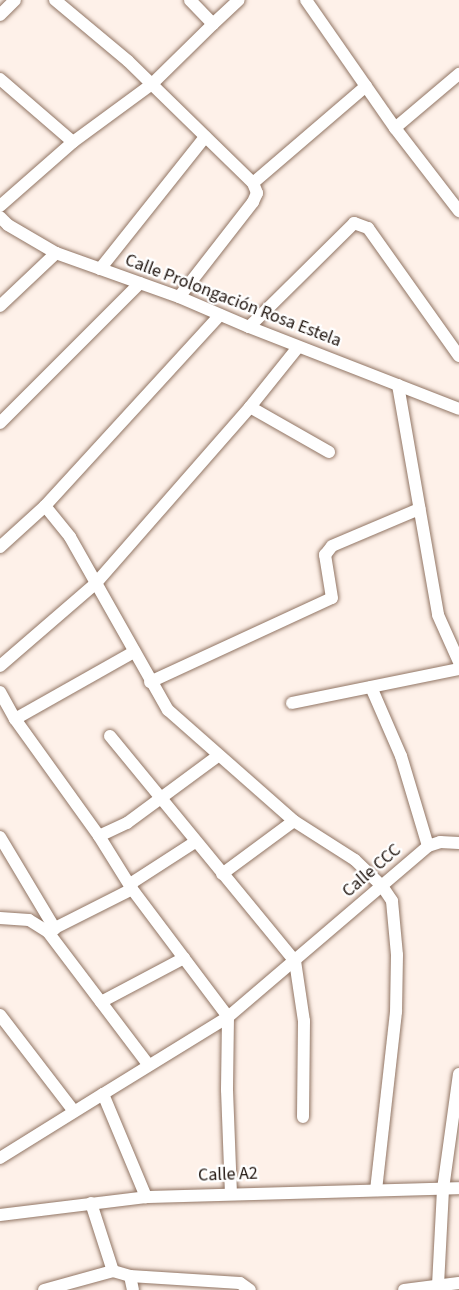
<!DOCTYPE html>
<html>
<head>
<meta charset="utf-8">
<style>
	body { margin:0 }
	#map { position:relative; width:459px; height:1290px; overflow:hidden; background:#fef1e9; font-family:"Source Sans 3",sans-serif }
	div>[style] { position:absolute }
	.roads { filter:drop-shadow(0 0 2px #917564) drop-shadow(0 0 2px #917564) }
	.minor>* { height:12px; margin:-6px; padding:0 6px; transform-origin:6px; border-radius:6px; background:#fff }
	span { translate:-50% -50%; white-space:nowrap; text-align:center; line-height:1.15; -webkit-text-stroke:4.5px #fff; paint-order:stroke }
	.street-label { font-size:18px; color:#20150f }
</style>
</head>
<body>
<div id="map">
	<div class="roads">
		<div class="minor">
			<i style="left:55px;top:0;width:95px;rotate:39.9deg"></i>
			<i style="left:128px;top:61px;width:175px;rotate:44.3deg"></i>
			<i style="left:253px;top:183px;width:11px;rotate:68deg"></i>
			<i style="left:257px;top:193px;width:10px;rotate:114deg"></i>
			<i style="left:253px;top:202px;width:120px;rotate:127.9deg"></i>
			<i style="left:306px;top:0;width:156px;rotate:55.2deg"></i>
			<i style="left:395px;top:128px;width:105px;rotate:52.4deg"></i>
			<i style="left:0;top:15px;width:21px;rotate:-45deg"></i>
			<i style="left:213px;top:24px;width:35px;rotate:-43deg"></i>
			<i style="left:0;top:79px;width:96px;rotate:40.8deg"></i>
			<i style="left:73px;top:142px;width:98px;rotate:-36.3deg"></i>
			<i style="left:152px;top:84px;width:86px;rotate:-44.5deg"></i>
			<i style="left:213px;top:24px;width:33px;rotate:-134deg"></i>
			<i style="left:395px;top:128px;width:84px;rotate:-40.2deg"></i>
			<i style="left:253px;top:183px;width:149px;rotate:-40.6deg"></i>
			<i style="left:0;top:206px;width:97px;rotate:-41.2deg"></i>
			<i style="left:0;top:217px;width:11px;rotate:45deg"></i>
			<i style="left:8px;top:225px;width:56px;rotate:30.3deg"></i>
			<i style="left:56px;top:253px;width:131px;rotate:19.7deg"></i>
			<i style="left:179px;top:297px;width:76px;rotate:23.2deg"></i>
			<i style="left:249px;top:327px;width:225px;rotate:21.3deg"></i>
			<i style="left:100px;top:269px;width:169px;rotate:-51.5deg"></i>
			<i style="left:0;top:306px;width:77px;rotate:-43.4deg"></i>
			<i style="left:249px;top:327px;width:148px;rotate:-44.7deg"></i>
			<i style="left:354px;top:223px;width:15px;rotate:20deg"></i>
			<i style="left:368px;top:228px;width:157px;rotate:54.6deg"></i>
			<i style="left:398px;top:385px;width:233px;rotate:80.1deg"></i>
			<i style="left:438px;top:615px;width:51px;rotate:65.9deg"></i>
			<i style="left:250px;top:407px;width:91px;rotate:29.7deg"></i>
			<i style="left:0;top:423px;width:198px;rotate:-45deg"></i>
			<i style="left:45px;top:506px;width:40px;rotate:51deg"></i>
			<i style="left:70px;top:537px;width:199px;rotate:60.5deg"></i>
			<i style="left:168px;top:710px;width:168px;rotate:41.4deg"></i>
			<i style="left:294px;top:821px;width:72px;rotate:32.6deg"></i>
			<i style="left:355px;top:860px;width:37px;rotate:44deg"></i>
			<i style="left:382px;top:886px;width:18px;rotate:56deg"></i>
			<i style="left:392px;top:901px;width:54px;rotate:84.7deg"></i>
			<i style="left:397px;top:955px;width:57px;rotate:91deg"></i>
			<i style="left:396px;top:1012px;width:179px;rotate:96.4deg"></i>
			<i style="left:0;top:547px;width:61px;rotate:-42.3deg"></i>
			<i style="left:45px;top:506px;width:259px;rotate:-47.5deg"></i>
			<i style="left:0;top:666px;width:127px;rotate:-40.8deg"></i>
			<i style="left:96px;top:583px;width:234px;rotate:-48.8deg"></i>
			<i style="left:250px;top:407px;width:77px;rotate:-51.3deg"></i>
			<i style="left:150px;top:682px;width:200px;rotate:-24.8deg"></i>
			<i style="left:332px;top:598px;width:44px;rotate:-99.2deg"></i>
			<i style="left:325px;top:555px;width:11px;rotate:-52deg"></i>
			<i style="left:332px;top:546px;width:95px;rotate:-23deg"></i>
			<i style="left:371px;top:687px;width:75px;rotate:66.5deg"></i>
			<i style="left:401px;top:756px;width:94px;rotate:73.3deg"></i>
			<i style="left:0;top:692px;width:31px;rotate:61deg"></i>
			<i style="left:15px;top:719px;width:144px;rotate:54.3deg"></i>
			<i style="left:99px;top:836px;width:62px;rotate:58.1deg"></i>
			<i style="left:132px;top:889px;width:160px;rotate:53.1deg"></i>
			<i style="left:228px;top:1017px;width:73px;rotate:90.8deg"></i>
			<i style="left:227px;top:1090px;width:102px;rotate:87.8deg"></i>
			<i style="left:292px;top:703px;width:170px;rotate:-11.5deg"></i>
			<i style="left:15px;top:719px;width:137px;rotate:-29.4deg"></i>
			<i style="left:110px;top:736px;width:291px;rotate:50.6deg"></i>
			<i style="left:295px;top:961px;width:61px;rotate:81.5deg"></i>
			<i style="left:304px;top:1021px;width:96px;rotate:90.6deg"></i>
			<i style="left:99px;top:836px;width:31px;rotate:-25deg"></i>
			<i style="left:127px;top:823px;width:113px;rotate:-36.4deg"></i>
			<i style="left:0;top:837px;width:107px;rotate:59.1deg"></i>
			<i style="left:222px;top:874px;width:89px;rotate:-36.4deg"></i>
			<i style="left:130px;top:884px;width:77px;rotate:-32.9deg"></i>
			<i style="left:0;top:918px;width:29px;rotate:4deg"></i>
			<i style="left:29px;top:920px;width:22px;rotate:32deg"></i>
			<i style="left:48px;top:932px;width:166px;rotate:52.9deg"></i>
			<i style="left:49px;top:931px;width:93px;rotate:-26.8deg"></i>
			<i style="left:101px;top:1002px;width:94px;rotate:-27.9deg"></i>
			<i style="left:0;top:1015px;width:120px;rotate:52.5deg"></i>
			<i style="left:103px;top:1094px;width:147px;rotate:-31.6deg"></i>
			<i style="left:228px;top:1017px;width:263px;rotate:-40.5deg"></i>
			<i style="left:428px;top:846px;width:13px;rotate:-18deg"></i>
			<i style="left:440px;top:842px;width:19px;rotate:3deg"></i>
			<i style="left:0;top:1158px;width:121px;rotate:-31.9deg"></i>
			<i style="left:103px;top:1094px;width:112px;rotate:67.3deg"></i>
			<i style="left:91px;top:1203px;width:71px;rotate:72.1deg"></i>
			<i style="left:0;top:1215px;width:147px;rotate:-7deg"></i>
			<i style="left:146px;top:1197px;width:313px;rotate:-1.6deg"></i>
			<i style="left:130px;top:1276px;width:110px;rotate:3.6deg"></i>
			<i style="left:240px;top:1283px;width:12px;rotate:35deg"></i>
			<i style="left:438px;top:1285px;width:96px;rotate:-87deg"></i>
			<i style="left:443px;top:1189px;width:116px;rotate:-82.1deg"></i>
			<i style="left:44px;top:1290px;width:72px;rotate:-15.4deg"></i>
			<i style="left:113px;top:1271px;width:18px;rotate:16deg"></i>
			<i style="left:130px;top:1276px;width:14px;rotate:78deg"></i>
			<i style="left:404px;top:1290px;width:55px;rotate:-7.3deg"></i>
		</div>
	</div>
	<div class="street-label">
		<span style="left:233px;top:301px;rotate:21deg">Calle Prolongación Rosa Estela</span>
		<span style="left:372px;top:871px;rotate:-41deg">Calle CCC</span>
		<span style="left:228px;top:1175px;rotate:-2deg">Calle A2</span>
	</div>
</div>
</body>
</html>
